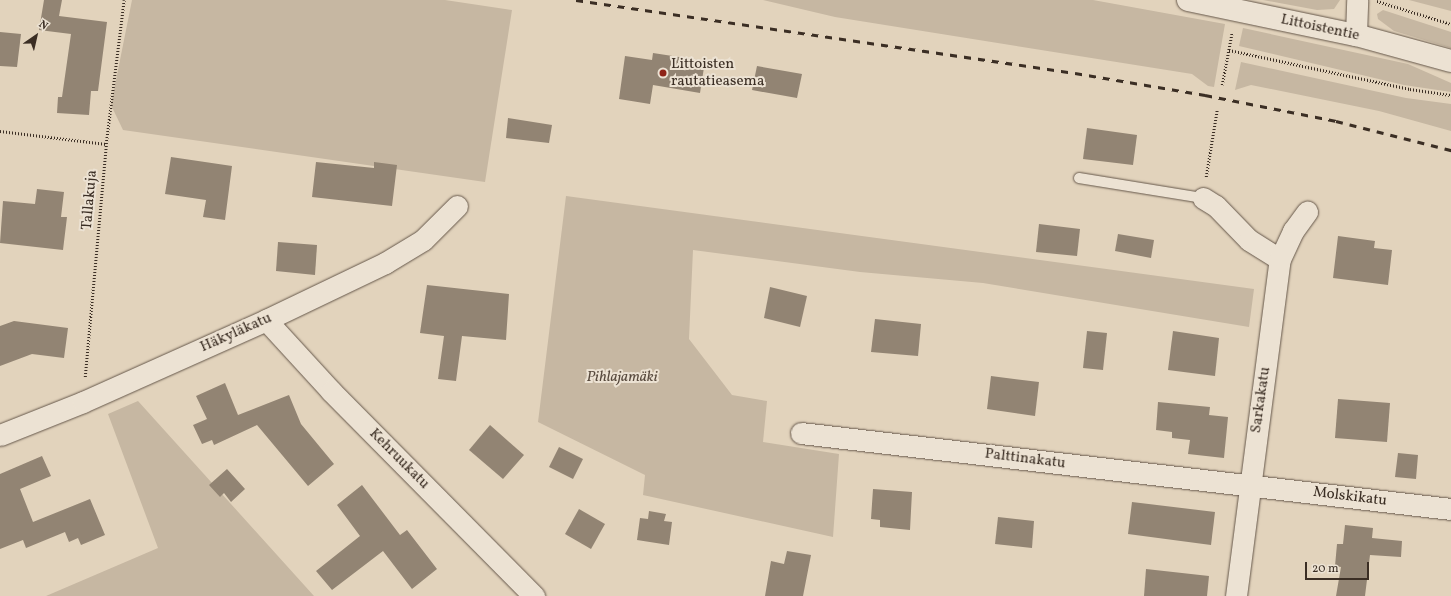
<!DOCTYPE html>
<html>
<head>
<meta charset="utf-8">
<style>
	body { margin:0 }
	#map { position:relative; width:1451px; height:596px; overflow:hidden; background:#e2d3bc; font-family:Vollkorn,serif }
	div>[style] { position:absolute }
	.green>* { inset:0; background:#c6b7a2 }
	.building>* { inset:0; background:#928473 }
	.path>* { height:2.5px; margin-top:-1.25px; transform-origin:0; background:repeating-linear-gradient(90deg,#3b2e24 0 1px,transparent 0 3px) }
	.roads { filter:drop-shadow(0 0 1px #65574a) drop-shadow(0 0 1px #65574a) }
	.lane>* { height:10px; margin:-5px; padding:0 5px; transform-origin:5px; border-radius:5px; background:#ece2d3 }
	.street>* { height:21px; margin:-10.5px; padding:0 10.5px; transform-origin:10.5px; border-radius:10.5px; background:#ece2d3 }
	.secondary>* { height:22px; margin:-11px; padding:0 11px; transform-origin:11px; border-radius:11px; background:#ece2d3 }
	.rail>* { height:3px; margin-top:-1.5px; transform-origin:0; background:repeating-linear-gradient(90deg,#3b2e24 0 7px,transparent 0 14px) }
	.dots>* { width:11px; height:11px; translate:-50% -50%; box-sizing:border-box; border:2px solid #ece2d3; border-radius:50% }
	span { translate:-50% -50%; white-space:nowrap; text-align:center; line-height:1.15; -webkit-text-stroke:4px #ece2d3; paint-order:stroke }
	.street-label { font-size:15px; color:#3b2e24 }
	.poi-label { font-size:15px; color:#3b2e24 }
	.left { translate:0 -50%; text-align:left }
	.park-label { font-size:15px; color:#57493d; font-style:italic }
	.north { position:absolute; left:16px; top:16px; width:40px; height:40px; -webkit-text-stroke:3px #ece2d3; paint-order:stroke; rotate:34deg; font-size:11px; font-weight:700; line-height:16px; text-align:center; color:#3b2e24 }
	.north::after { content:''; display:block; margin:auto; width:14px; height:18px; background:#3b2e24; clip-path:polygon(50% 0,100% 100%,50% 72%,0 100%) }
	.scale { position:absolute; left:1305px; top:562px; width:64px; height:18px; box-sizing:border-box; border:2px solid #3b2e24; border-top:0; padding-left:5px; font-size:12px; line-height:14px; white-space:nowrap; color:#3b2e24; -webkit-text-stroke:3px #ece2d3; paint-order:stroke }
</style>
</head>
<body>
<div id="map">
	<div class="green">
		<i style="clip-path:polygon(132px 0,445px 0,512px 10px,485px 182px,123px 130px,111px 105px)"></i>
		<i style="clip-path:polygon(763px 0,1093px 0,1225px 24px,1214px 87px,1208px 86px,1192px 74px,835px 17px)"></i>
		<i style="clip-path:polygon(1263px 0,1340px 0,1334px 9px,1317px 10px)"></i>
		<i style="clip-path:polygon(1409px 0,1451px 0,1451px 11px)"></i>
		<i style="clip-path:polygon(1383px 10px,1451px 32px,1451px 48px,1394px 31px,1378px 19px,1377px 14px)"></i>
		<i style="clip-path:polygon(1243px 28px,1408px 64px,1451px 83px,1451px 92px,1404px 85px,1239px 46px)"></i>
		<i style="clip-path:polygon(1241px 62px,1406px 98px,1451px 104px,1451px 131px,1379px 111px,1251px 85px,1235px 90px)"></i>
		<i style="clip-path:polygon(566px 196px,1254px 289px,1249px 327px,983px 283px,860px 272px,693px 250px,689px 339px,732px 395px,767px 401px,763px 442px,839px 454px,833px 537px,643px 495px,645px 475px,538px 422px)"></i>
		<i style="clip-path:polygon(138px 401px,314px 596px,46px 596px,158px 548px,108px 414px)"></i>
	</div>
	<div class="building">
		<i style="clip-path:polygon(44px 0,62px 0,59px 16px,107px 22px,98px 91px,91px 91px,89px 115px,57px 113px,58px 97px,62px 97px,71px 34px,39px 30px)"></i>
		<i style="clip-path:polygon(0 32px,21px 34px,17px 67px,0 66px)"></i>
		<i style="clip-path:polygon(653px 53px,705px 61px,700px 93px,653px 85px,650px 104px,619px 99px,625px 56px,652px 60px)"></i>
		<i style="clip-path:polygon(757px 66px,802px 74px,797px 98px,752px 90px)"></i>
		<i style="clip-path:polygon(508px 118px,552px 125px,549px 143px,506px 138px)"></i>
		<i style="clip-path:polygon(1087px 128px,1137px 135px,1133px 165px,1083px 159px)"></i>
		<i style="clip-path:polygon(171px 157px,232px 166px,225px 220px,203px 217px,206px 200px,165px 194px)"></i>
		<i style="clip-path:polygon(316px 162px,374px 168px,374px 162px,397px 165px,392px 206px,312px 197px)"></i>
		<i style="clip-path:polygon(37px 189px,64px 192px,61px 217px,67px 217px,63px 250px,0 243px,3px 201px,35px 204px)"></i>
		<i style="clip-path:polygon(1039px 224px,1080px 229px,1077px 256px,1036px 252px)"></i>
		<i style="clip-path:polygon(1118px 234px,1154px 240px,1151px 258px,1115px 251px)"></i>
		<i style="clip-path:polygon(1338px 236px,1375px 241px,1374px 248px,1392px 250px,1388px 285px,1333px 278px)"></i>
		<i style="clip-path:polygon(278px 242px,317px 245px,315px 275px,276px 271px)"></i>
		<i style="clip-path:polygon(427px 285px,509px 294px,506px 340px,462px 336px,456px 381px,438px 379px,444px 336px,420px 333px)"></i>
		<i style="clip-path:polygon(770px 287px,807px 296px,800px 327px,764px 318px)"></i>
		<i style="clip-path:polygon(875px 319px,921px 324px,918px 356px,871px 352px)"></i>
		<i style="clip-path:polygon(14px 321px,68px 328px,64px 358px,32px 354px,0 366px,0 326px)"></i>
		<i style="clip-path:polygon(1087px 331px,1107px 333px,1103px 370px,1083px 368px)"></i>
		<i style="clip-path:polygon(1173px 331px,1219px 338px,1215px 376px,1168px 370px)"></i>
		<i style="clip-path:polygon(991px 376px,1039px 382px,1035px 416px,987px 409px)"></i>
		<i style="clip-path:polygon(225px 383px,238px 415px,289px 395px,301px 424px,334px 464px,308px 486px,257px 425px,214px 445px,212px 440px,202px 444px,193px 425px,207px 419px,196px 396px)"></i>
		<i style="clip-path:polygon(1338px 399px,1390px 403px,1387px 442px,1335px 438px)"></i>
		<i style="clip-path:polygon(1158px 402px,1210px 407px,1209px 415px,1228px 417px,1224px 458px,1188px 454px,1190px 440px,1172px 438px,1172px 432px,1156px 430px)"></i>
		<i style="clip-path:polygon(490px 425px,524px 455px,503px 479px,469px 450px)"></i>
		<i style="clip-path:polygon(559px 447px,583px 459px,573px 479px,549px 467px)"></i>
		<i style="clip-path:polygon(1398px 453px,1418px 455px,1416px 479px,1395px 477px)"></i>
		<i style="clip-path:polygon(42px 456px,51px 476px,20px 489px,33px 522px,90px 499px,105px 535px,81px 545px,78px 538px,69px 542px,65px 532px,26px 548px,23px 540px,0 549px,0 474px)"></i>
		<i style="clip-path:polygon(227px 469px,245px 489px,231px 502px,224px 493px,220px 497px,209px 485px)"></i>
		<i style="clip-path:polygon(362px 485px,400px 535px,407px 530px,437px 569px,412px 589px,383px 551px,332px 590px,316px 571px,360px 536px,337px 505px)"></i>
		<i style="clip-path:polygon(873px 489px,912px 492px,910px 530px,880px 527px,880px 520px,871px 519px)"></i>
		<i style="clip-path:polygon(1132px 502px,1215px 512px,1211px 545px,1128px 534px)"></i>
		<i style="clip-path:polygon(579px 509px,605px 524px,591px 549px,565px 534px)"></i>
		<i style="clip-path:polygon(649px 511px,666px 514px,664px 521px,672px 522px,669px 545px,637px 540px,640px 518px,648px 519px)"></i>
		<i style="clip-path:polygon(998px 517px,1034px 521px,1032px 548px,995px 544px)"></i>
		<i style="clip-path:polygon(1345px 525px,1373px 528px,1372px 538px,1402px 541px,1401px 557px,1370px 555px,1365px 596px,1336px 596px,1341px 567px,1335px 566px,1337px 544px,1343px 544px)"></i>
		<i style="clip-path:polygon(787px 551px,811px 555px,803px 596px,765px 596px,771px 561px,784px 564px)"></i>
		<i style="clip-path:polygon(1146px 569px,1209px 576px,1207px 596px,1144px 596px)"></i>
	</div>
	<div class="path">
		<i style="left:1377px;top:1px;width:77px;rotate:17.3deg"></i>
		<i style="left:1229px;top:50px;width:185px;rotate:12.2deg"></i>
		<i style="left:1410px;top:89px;width:41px;rotate:8.3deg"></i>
		<i style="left:1222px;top:85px;width:54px;rotate:-79.3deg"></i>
		<i style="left:0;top:131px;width:107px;rotate:7deg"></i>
		<i style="left:1206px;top:177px;width:68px;rotate:-80.7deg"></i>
		<i style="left:85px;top:377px;width:234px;rotate:-84.8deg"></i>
		<i style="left:106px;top:144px;width:145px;rotate:-82.9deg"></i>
	</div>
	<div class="roads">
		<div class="lane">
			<i style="left:1079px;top:178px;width:126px;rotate:9.2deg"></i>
		</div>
		<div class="street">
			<i style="left:1356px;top:35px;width:35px;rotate:-88deg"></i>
			<i style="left:1203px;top:198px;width:15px;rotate:32deg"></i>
			<i style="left:1216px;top:206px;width:47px;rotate:45.9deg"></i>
			<i style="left:1249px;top:240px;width:36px;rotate:32deg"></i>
			<i style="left:266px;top:320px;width:96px;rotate:47.5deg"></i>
			<i style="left:331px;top:391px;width:289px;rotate:45.3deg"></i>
			<i style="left:801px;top:433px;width:654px;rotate:6.67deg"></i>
			<i style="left:0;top:435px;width:89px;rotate:-21.7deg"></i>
			<i style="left:83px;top:402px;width:201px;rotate:-24.1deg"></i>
			<i style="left:266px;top:320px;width:132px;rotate:-25.6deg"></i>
			<i style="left:385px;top:263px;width:44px;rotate:-31.2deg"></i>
			<i style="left:423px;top:240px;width:48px;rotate:-45deg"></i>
			<i style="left:1236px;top:596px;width:340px;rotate:-82.6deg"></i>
			<i style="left:1280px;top:259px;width:31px;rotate:-65deg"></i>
			<i style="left:1293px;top:231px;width:24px;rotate:-54deg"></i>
		</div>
		<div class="secondary">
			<i style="left:1188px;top:0;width:172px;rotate:11.8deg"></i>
			<i style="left:1356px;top:35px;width:98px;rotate:15.3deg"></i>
		</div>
	</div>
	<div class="rail">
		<i style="left:576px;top:0;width:504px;rotate:8.32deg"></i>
		<i style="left:1075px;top:73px;width:132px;rotate:9.6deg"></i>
		<i style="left:1205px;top:95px;width:134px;rotate:11.2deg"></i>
		<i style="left:1336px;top:121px;width:119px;rotate:14.2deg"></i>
	</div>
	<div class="dots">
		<i style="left:663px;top:73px;background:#8f2418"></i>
	</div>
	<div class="street-label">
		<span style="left:1320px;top:28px;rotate:12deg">Littoistentie</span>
		<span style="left:90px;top:200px;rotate:-85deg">Tallakuja</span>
		<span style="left:236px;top:333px;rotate:-24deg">Häkyläkatu</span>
		<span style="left:1261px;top:400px;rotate:-82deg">Sarkakatu</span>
		<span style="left:399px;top:459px;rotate:45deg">Kehruukatu</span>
		<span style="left:1025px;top:459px;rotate:7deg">Palttinakatu</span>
		<span style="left:1350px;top:497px;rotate:7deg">Molskikatu</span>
	</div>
	<div class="poi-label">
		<span class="left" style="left:671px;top:73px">Littoisten<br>rautatieasema</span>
	</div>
	<div class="park-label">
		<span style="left:622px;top:378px">Pihlajamäki</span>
	</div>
	<div class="north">N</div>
	<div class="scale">20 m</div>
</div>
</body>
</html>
